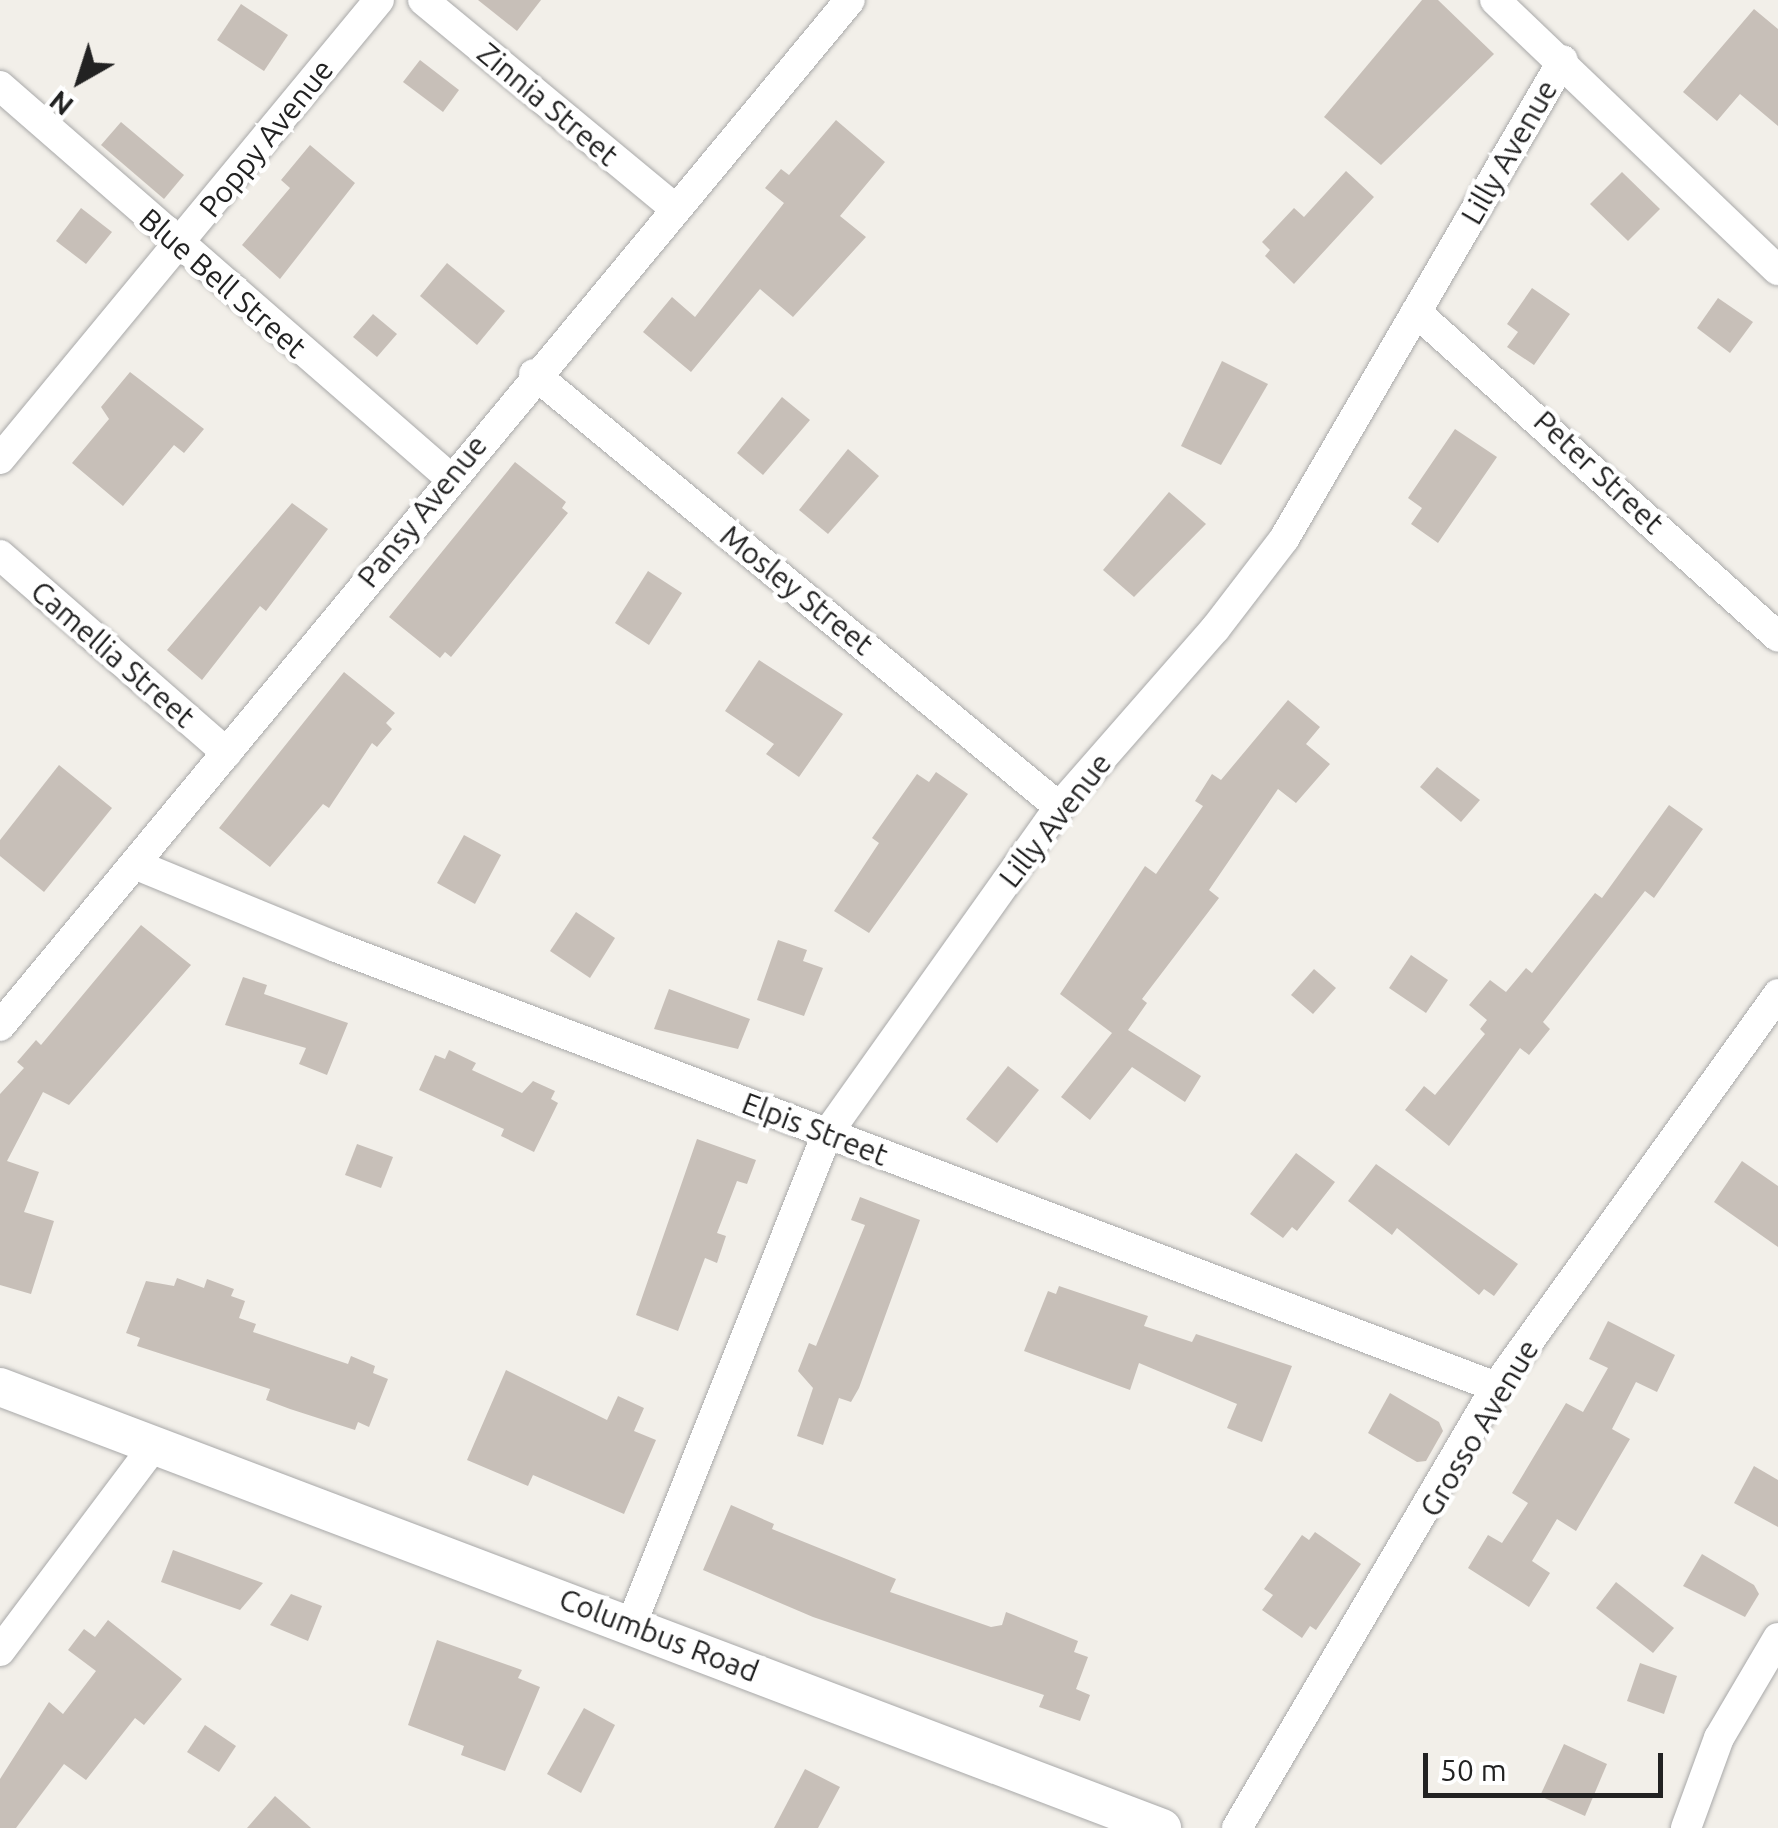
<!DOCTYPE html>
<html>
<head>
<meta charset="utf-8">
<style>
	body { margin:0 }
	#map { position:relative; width:1778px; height:1828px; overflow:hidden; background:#f2efe9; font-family:Ubuntu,sans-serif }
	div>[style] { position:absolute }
	.building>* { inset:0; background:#c7bfb8 }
	.roads { filter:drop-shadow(0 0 2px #a9a9a9) drop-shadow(0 0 2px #a9a9a9) }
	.minor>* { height:30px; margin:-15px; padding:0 15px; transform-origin:15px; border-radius:15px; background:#fff }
	.tertiary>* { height:38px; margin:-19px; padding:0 19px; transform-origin:19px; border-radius:19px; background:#fff }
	span { translate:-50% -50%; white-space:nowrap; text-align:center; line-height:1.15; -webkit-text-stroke:9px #fff; paint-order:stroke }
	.street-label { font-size:30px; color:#222 }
	.north { position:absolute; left:30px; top:30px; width:100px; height:100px; -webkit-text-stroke:8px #fff; paint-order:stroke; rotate:219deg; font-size:28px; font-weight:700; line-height:40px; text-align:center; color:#222 }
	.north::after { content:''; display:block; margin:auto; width:35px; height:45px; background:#222; clip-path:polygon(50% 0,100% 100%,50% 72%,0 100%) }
	.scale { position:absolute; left:1423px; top:1753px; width:240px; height:45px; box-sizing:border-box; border:5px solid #222; border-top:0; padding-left:12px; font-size:30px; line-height:35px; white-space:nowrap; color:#222; -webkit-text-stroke:8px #fff; paint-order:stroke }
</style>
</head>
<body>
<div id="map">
	<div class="building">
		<i style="clip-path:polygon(478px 0,541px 0,517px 31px)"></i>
		<i style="clip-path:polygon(1422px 0,1438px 0,1494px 54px,1381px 165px,1324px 117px)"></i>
		<i style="clip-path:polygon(241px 4px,288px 35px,264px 71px,217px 40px)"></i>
		<i style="clip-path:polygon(1754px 9px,1778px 29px,1778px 126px,1740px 94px,1717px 121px,1683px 92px)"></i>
		<i style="clip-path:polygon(420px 60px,459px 90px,443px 112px,403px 82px)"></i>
		<i style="clip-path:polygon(836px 120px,885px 162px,840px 216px,866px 237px,793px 317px,760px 289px,691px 372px,643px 332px,672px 297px,695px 317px,784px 203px,765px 188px,781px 169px,789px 175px)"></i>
		<i style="clip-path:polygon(121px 122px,184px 175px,164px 199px,101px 145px)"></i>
		<i style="clip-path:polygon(310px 145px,355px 183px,280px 279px,242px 245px,290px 188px,281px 180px)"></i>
		<i style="clip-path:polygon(1346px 171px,1374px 197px,1294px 284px,1265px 256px,1270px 250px,1262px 242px,1294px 208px,1304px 217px)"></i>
		<i style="clip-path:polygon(1622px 172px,1660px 209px,1628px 241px,1590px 204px)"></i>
		<i style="clip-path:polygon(81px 208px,112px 232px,86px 264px,56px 241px)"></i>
		<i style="clip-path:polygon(447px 263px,505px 311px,477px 345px,420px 296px)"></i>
		<i style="clip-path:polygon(1532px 288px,1570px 314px,1534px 365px,1507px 347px,1518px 332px,1507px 324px)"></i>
		<i style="clip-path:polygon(1718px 298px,1753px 322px,1730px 353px,1697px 328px)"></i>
		<i style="clip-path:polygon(373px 314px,397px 334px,377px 357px,353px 337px)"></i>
		<i style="clip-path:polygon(1222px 361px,1268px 384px,1221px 465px,1181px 446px)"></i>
		<i style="clip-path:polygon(130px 372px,204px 429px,184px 453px,174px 445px,123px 506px,72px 463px,109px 419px,101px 407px)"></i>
		<i style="clip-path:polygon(782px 397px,810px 420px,763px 475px,737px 453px)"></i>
		<i style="clip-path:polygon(1455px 429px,1497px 457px,1438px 543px,1411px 524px,1422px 508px,1408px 498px)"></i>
		<i style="clip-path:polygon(848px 449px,879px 476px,828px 534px,799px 510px)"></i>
		<i style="clip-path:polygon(515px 462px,566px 502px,562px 508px,568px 513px,451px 657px,445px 652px,440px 658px,389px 617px)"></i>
		<i style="clip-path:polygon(1169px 492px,1206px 524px,1134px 597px,1103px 570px)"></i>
		<i style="clip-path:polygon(292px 503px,328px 529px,266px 611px,260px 606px,202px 680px,167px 650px)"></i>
		<i style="clip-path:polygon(648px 571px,682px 593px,649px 645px,615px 623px)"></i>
		<i style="clip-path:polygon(759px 660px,843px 714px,799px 777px,766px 754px,774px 744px,725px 711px)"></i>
		<i style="clip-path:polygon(344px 672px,395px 713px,386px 723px,392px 729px,377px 747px,372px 743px,329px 808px,323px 804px,270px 867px,219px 828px)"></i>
		<i style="clip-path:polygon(1288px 700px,1320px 727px,1306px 744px,1330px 764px,1296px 803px,1278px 789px,1209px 890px,1219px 898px,1142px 999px,1147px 1003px,1128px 1030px,1201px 1076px,1185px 1102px,1132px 1067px,1090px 1120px,1061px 1097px,1112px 1033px,1060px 994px,1145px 866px,1156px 874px,1203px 806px,1195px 801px,1212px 774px,1221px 780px)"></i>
		<i style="clip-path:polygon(59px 765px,112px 808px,44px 892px,0 856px,0 840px)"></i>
		<i style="clip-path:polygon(1437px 767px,1480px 800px,1461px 822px,1420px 787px)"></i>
		<i style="clip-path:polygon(936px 772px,968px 794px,869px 933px,834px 911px,879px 843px,872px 838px,917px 774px,929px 782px)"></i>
		<i style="clip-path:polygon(1669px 805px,1703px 829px,1654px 898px,1645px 891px,1543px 1022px,1550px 1029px,1529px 1055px,1520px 1048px,1449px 1146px,1405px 1110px,1424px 1086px,1435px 1095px,1485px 1034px,1480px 1029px,1487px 1020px,1469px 1005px,1490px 980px,1506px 992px,1526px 968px,1532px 973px,1595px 893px,1602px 898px)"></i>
		<i style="clip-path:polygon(464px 835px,501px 855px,475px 904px,437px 883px)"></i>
		<i style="clip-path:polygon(576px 912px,615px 938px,590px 978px,550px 951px)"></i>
		<i style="clip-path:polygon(141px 925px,191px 965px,69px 1105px,43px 1092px,7px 1161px,39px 1172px,24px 1212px,54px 1221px,31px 1294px,0 1285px,0 1094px,24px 1068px,17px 1062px,36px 1040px,41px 1045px)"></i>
		<i style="clip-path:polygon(778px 940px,807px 950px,803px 961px,823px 968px,804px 1016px,757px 1000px)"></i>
		<i style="clip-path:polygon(1411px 955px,1448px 980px,1426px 1013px,1389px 988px)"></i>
		<i style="clip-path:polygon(1314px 969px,1336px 988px,1313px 1014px,1291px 995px)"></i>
		<i style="clip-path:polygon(243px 977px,267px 985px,264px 994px,348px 1023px,327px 1075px,299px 1064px,306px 1048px,225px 1025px)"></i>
		<i style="clip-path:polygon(669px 989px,750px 1019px,738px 1049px,654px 1029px)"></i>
		<i style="clip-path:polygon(449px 1050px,476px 1063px,472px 1070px,522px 1093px,533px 1081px,555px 1091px,551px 1099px,558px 1103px,534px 1152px,501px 1136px,504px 1129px,419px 1090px,435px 1055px,445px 1059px)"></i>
		<i style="clip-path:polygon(1008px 1066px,1039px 1090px,997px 1143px,966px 1119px)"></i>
		<i style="clip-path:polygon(697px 1139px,756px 1160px,747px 1184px,737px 1181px,717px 1233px,726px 1236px,717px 1263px,705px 1258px,678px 1331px,636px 1315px)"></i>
		<i style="clip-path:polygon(357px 1144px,393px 1157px,381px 1188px,345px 1175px)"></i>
		<i style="clip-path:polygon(1296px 1153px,1335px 1182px,1297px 1231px,1292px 1227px,1283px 1238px,1250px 1214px)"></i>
		<i style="clip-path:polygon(1742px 1161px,1778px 1186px,1778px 1247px,1714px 1202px)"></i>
		<i style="clip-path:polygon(1376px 1164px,1518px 1264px,1494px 1296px,1484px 1289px,1479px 1295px,1397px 1228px,1392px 1235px,1348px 1201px)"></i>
		<i style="clip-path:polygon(860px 1197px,920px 1220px,859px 1388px,851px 1402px,839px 1398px,823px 1445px,797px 1436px,813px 1388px,798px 1371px,809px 1343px,816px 1346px,865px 1225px,851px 1220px)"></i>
		<i style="clip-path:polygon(177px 1278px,204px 1288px,207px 1279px,234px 1289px,231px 1296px,245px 1301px,239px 1318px,256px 1324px,253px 1332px,348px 1364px,351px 1356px,375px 1366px,373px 1373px,388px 1379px,369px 1427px,358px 1422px,355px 1430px,290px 1409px,266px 1400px,270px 1389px,137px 1346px,140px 1338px,126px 1333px,146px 1281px,174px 1286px)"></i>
		<i style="clip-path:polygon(1059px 1286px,1148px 1316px,1144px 1326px,1192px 1342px,1196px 1334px,1292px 1366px,1262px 1442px,1227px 1428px,1237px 1404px,1139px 1363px,1130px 1390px,1024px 1351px,1048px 1291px,1056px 1294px)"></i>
		<i style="clip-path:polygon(1608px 1321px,1675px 1355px,1657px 1392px,1636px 1382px,1612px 1429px,1630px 1439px,1576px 1531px,1557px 1519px,1532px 1561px,1550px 1573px,1529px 1607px,1468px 1568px,1488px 1535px,1502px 1543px,1528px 1503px,1512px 1493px,1566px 1403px,1583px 1412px,1608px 1368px,1589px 1359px)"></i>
		<i style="clip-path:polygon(506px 1370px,607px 1420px,618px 1396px,644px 1408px,634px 1431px,656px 1440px,624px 1514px,533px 1475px,528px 1486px,467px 1460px)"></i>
		<i style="clip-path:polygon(1390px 1393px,1439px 1422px,1443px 1431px,1426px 1461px,1417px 1462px,1368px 1433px)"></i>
		<i style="clip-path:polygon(1754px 1466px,1778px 1480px,1778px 1527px,1734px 1503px)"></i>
		<i style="clip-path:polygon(731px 1505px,774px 1524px,772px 1529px,896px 1579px,890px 1592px,991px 1627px,1002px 1625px,1006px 1612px,1078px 1641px,1074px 1652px,1088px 1657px,1076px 1689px,1090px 1695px,1080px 1721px,1039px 1707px,1044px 1695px,813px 1617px,703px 1570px)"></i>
		<i style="clip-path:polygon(1315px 1532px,1361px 1564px,1316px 1630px,1310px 1626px,1302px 1638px,1262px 1610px,1273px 1595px,1264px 1589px,1302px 1535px,1309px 1540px)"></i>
		<i style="clip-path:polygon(173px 1550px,263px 1583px,240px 1610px,161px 1582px)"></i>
		<i style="clip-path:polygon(1702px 1554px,1754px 1585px,1759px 1594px,1745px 1617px,1683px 1586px)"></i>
		<i style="clip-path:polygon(1616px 1582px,1674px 1628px,1653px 1653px,1596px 1608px)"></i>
		<i style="clip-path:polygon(291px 1594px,322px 1606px,308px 1641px,270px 1625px)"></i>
		<i style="clip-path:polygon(108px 1620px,182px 1679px,144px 1725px,135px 1718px,86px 1780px,64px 1764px,16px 1828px,0 1828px,0 1779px,49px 1702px,63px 1714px,96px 1671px,68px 1650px,84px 1629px,95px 1637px)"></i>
		<i style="clip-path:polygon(437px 1640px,522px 1670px,518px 1678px,540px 1687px,505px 1771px,461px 1755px,464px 1746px,408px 1725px)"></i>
		<i style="clip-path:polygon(1640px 1663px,1677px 1676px,1664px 1714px,1627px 1701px)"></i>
		<i style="clip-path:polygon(584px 1708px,615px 1725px,581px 1793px,547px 1774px)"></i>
		<i style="clip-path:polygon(205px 1725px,236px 1746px,219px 1772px,187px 1752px)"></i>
		<i style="clip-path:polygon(1564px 1744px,1607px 1764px,1585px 1816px,1540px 1796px)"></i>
		<i style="clip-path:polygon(805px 1769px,840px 1787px,818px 1828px,774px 1828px)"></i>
		<i style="clip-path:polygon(275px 1796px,311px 1828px,247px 1828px)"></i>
	</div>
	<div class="roads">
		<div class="minor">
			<i style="left:423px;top:0;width:325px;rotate:39.6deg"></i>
			<i style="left:1495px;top:0;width:391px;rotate:43.7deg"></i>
			<i style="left:0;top:86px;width:595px;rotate:41.05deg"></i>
			<i style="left:1416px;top:312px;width:486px;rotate:41.9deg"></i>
			<i style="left:534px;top:374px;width:681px;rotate:39.51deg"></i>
			<i style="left:0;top:459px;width:595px;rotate:-50.45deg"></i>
			<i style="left:0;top:555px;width:301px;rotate:41.1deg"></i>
			<i style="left:137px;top:865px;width:215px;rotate:22.4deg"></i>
			<i style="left:336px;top:947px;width:1241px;rotate:20.77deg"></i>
			<i style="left:0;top:1026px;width:1332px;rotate:-50.36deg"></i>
			<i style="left:631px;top:1625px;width:529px;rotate:-68.24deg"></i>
			<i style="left:827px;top:1134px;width:401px;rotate:-54.6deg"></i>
			<i style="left:1059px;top:807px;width:237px;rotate:-48.8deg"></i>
			<i style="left:1215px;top:629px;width:113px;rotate:-52.5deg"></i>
			<i style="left:1284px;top:539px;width:554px;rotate:-59.78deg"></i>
			<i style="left:0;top:1651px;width:260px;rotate:-53.1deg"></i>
			<i style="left:1237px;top:1828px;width:511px;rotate:-59.57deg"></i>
			<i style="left:1496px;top:1387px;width:484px;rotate:-54.3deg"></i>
			<i style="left:1686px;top:1828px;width:96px;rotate:-69.9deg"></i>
			<i style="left:1719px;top:1738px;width:116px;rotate:-59.5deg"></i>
		</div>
		<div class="tertiary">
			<i style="left:0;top:1387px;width:1243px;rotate:20.78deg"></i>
		</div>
	</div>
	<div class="street-label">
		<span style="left:548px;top:104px;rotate:40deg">Zinnia Street</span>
		<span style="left:266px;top:138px;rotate:-51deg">Poppy Avenue</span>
		<span style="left:1509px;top:152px;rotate:-60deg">Lilly Avenue</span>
		<span style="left:223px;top:283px;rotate:41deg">Blue Bell Street</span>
		<span style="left:1599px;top:472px;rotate:43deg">Peter Street</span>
		<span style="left:422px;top:511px;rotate:-51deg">Pansy Avenue</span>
		<span style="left:797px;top:590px;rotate:39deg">Mosley Street</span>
		<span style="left:113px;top:654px;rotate:41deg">Camellia Street</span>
		<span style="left:1055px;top:820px;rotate:-52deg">Lilly Avenue</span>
		<span style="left:815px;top:1129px;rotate:21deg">Elpis Street</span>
		<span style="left:1479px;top:1428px;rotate:-59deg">Grosso Avenue</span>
		<span style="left:659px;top:1635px;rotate:21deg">Columbus Road</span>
	</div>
	<div class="north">N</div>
	<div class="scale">50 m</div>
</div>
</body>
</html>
